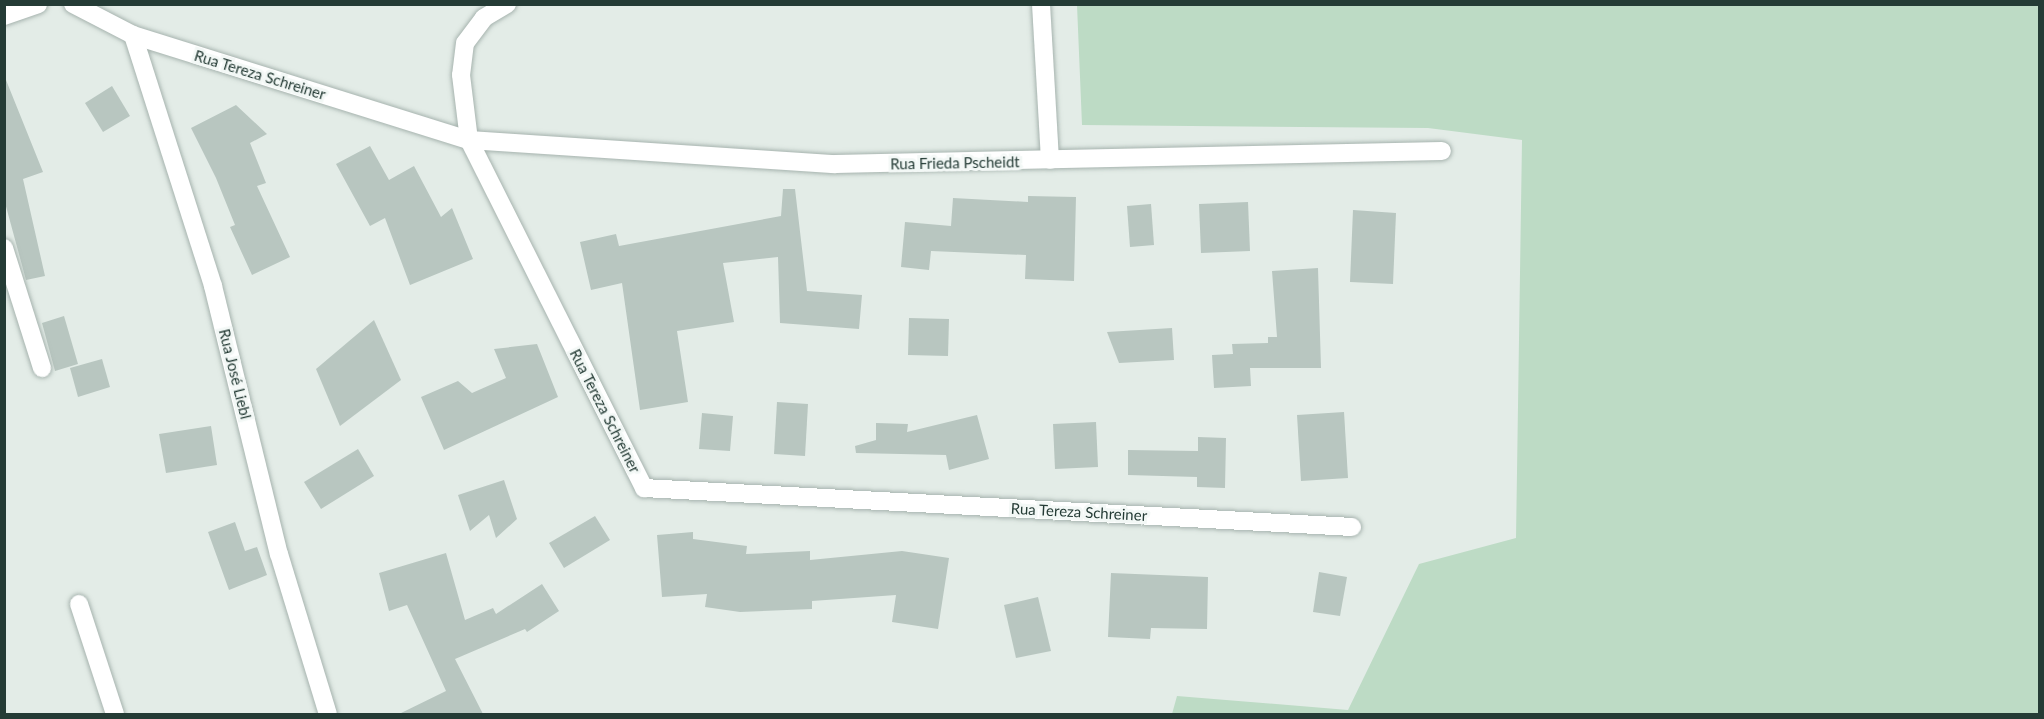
<!DOCTYPE html>
<html>
<head>
<meta charset="utf-8">
<style>
	body { margin:0 }
	#map { position:relative; width:2044px; height:719px; overflow:hidden; background:#e3ece7; font-family:Lato,sans-serif }
	div>[style] { position:absolute }
	.green>* { inset:0; background:#bddbc5 }
	.building>* { inset:0; background:#b8c6c0 }
	.roads { filter:drop-shadow(0 0 2px #a6b3ae) drop-shadow(0 0 2px #a6b3ae) }
	.street>* { height:18px; margin:-9px; padding:0 9px; transform-origin:9px; border-radius:9px; background:#fff }
	.secondary>* { height:18px; margin:-9px; padding:0 9px; transform-origin:9px; border-radius:9px; background:#fff }
	span { translate:-50% -50%; white-space:nowrap; text-align:center; line-height:1.15; -webkit-text-stroke:6px #f3f8f6; paint-order:stroke }
	.street-label { font-size:15px; color:#243b35 }
	.frame { position:absolute; inset:0; border:6px solid #243b35; pointer-events:none }
</style>
</head>
<body>
<div id="map">
	<div class="green">
		<i style="clip-path:polygon(1077px 5px,2039px 5px,2039px 714px,1172px 714px,1177px 696px,1348px 710px,1419px 564px,1516px 538px,1522px 140px,1428px 128px,1082px 125px)"></i>
	</div>
	<div class="building">
		<i style="clip-path:polygon(4px 75px,43px 172px,23px 179px,45px 276px,26px 280px,4px 199px)"></i>
		<i style="clip-path:polygon(112px 86px,130px 116px,103px 132px,85px 103px)"></i>
		<i style="clip-path:polygon(236px 105px,267px 134px,250px 143px,266px 183px,257px 186px,290px 257px,252px 275px,230px 227px,235px 225px,216px 178px,191px 128px)"></i>
		<i style="clip-path:polygon(370px 146px,389px 180px,414px 166px,441px 217px,452px 208px,473px 259px,410px 285px,385px 218px,370px 226px,336px 164px)"></i>
		<i style="clip-path:polygon(783px 189px,795px 189px,807px 291px,862px 295px,859px 329px,780px 323px,778px 257px,723px 263px,734px 322px,677px 331px,688px 402px,640px 410px,622px 283px,591px 290px,580px 242px,616px 234px,619px 246px,781px 216px)"></i>
		<i style="clip-path:polygon(1028px 196px,1076px 197px,1074px 281px,1025px 279px,1026px 255px,931px 251px,929px 270px,901px 267px,905px 222px,951px 226px,953px 198px,1028px 202px)"></i>
		<i style="clip-path:polygon(1248px 202px,1250px 251px,1201px 253px,1199px 204px)"></i>
		<i style="clip-path:polygon(1151px 204px,1154px 245px,1130px 247px,1127px 206px)"></i>
		<i style="clip-path:polygon(1353px 210px,1396px 213px,1393px 284px,1350px 282px)"></i>
		<i style="clip-path:polygon(1318px 268px,1321px 368px,1250px 368px,1251px 386px,1214px 388px,1212px 355px,1233px 354px,1232px 344px,1268px 343px,1268px 337px,1277px 337px,1272px 271px)"></i>
		<i style="clip-path:polygon(64px 316px,78px 364px,55px 371px,42px 323px)"></i>
		<i style="clip-path:polygon(909px 318px,949px 319px,948px 356px,908px 355px)"></i>
		<i style="clip-path:polygon(374px 320px,401px 380px,340px 426px,316px 369px)"></i>
		<i style="clip-path:polygon(1172px 328px,1174px 360px,1119px 363px,1107px 332px)"></i>
		<i style="clip-path:polygon(537px 344px,558px 397px,444px 450px,421px 397px,458px 381px,472px 393px,506px 378px,494px 349px)"></i>
		<i style="clip-path:polygon(102px 359px,110px 387px,78px 397px,70px 368px)"></i>
		<i style="clip-path:polygon(777px 402px,808px 404px,805px 456px,774px 454px)"></i>
		<i style="clip-path:polygon(1344px 412px,1348px 478px,1301px 481px,1297px 415px)"></i>
		<i style="clip-path:polygon(702px 413px,733px 416px,730px 451px,699px 449px)"></i>
		<i style="clip-path:polygon(977px 415px,989px 459px,949px 470px,946px 455px,856px 453px,855px 446px,876px 440px,876px 423px,908px 424px,907px 432px)"></i>
		<i style="clip-path:polygon(1096px 422px,1098px 467px,1055px 469px,1053px 424px)"></i>
		<i style="clip-path:polygon(211px 426px,217px 465px,166px 473px,159px 434px)"></i>
		<i style="clip-path:polygon(1198px 437px,1226px 438px,1225px 488px,1197px 487px,1197px 477px,1128px 475px,1128px 450px,1198px 451px)"></i>
		<i style="clip-path:polygon(358px 449px,374px 476px,321px 509px,304px 482px)"></i>
		<i style="clip-path:polygon(504px 480px,517px 519px,496px 538px,489px 515px,470px 531px,458px 495px)"></i>
		<i style="clip-path:polygon(595px 516px,610px 540px,564px 568px,549px 543px)"></i>
		<i style="clip-path:polygon(235px 522px,245px 551px,257px 547px,267px 575px,229px 590px,208px 532px)"></i>
		<i style="clip-path:polygon(693px 532px,693px 539px,747px 546px,746px 554px,810px 551px,810px 560px,902px 551px,949px 558px,938px 629px,892px 622px,896px 595px,812px 601px,812px 609px,740px 612px,705px 607px,707px 594px,662px 597px,657px 535px)"></i>
		<i style="clip-path:polygon(446px 553px,465px 620px,493px 608px,496px 614px,542px 584px,559px 611px,527px 632px,525px 629px,455px 659px,483px 714px,399px 714px,446px 691px,407px 605px,389px 611px,379px 573px)"></i>
		<i style="clip-path:polygon(1319px 572px,1347px 577px,1340px 616px,1313px 612px)"></i>
		<i style="clip-path:polygon(1111px 573px,1208px 577px,1207px 629px,1151px 628px,1150px 639px,1108px 637px)"></i>
		<i style="clip-path:polygon(1038px 597px,1051px 651px,1016px 658px,1004px 605px)"></i>
	</div>
	<div class="roads">
		<div class="street">
			<i style="left:73px;top:4px;width:68px;rotate:27.3deg"></i>
			<i style="left:133px;top:35px;width:352px;rotate:17.4deg"></i>
			<i style="left:469px;top:140px;width:390px;rotate:63.3deg"></i>
			<i style="left:644px;top:488px;width:709px;rotate:3.15deg"></i>
			<i style="left:507px;top:4px;width:27px;rotate:149deg"></i>
			<i style="left:484px;top:18px;width:31px;rotate:127deg"></i>
			<i style="left:465px;top:43px;width:32px;rotate:97deg"></i>
			<i style="left:461px;top:75px;width:65px;rotate:83deg"></i>
			<i style="left:469px;top:140px;width:367px;rotate:3.8deg"></i>
			<i style="left:835px;top:164px;width:607px;rotate:-1.23deg"></i>
			<i style="left:1041px;top:4px;width:156px;rotate:86.7deg"></i>
			<i style="left:133px;top:35px;width:263px;rotate:72.3deg"></i>
			<i style="left:213px;top:286px;width:276px;rotate:76.2deg"></i>
			<i style="left:279px;top:554px;width:167px;rotate:73deg"></i>
			<i style="left:4px;top:248px;width:126px;rotate:72.4deg"></i>
			<i style="left:79px;top:604px;width:116px;rotate:71.9deg"></i>
		</div>
		<div class="secondary">
			<i style="left:4px;top:16px;width:36px;rotate:-19deg"></i>
		</div>
	</div>
	<div class="street-label">
		<span style="left:260px;top:75px;rotate:17deg">Rua Tereza Schreiner</span>
		<span style="left:955px;top:163px;rotate:-1deg">Rua Frieda Pscheidt</span>
		<span style="left:235px;top:374px;rotate:76deg">Rua José Liebl</span>
		<span style="left:605px;top:411px;rotate:63deg">Rua Tereza Schreiner</span>
		<span style="left:1079px;top:512px;rotate:3deg">Rua Tereza Schreiner</span>
	</div>
	<div class="frame"></div>
</div>
</body>
</html>
